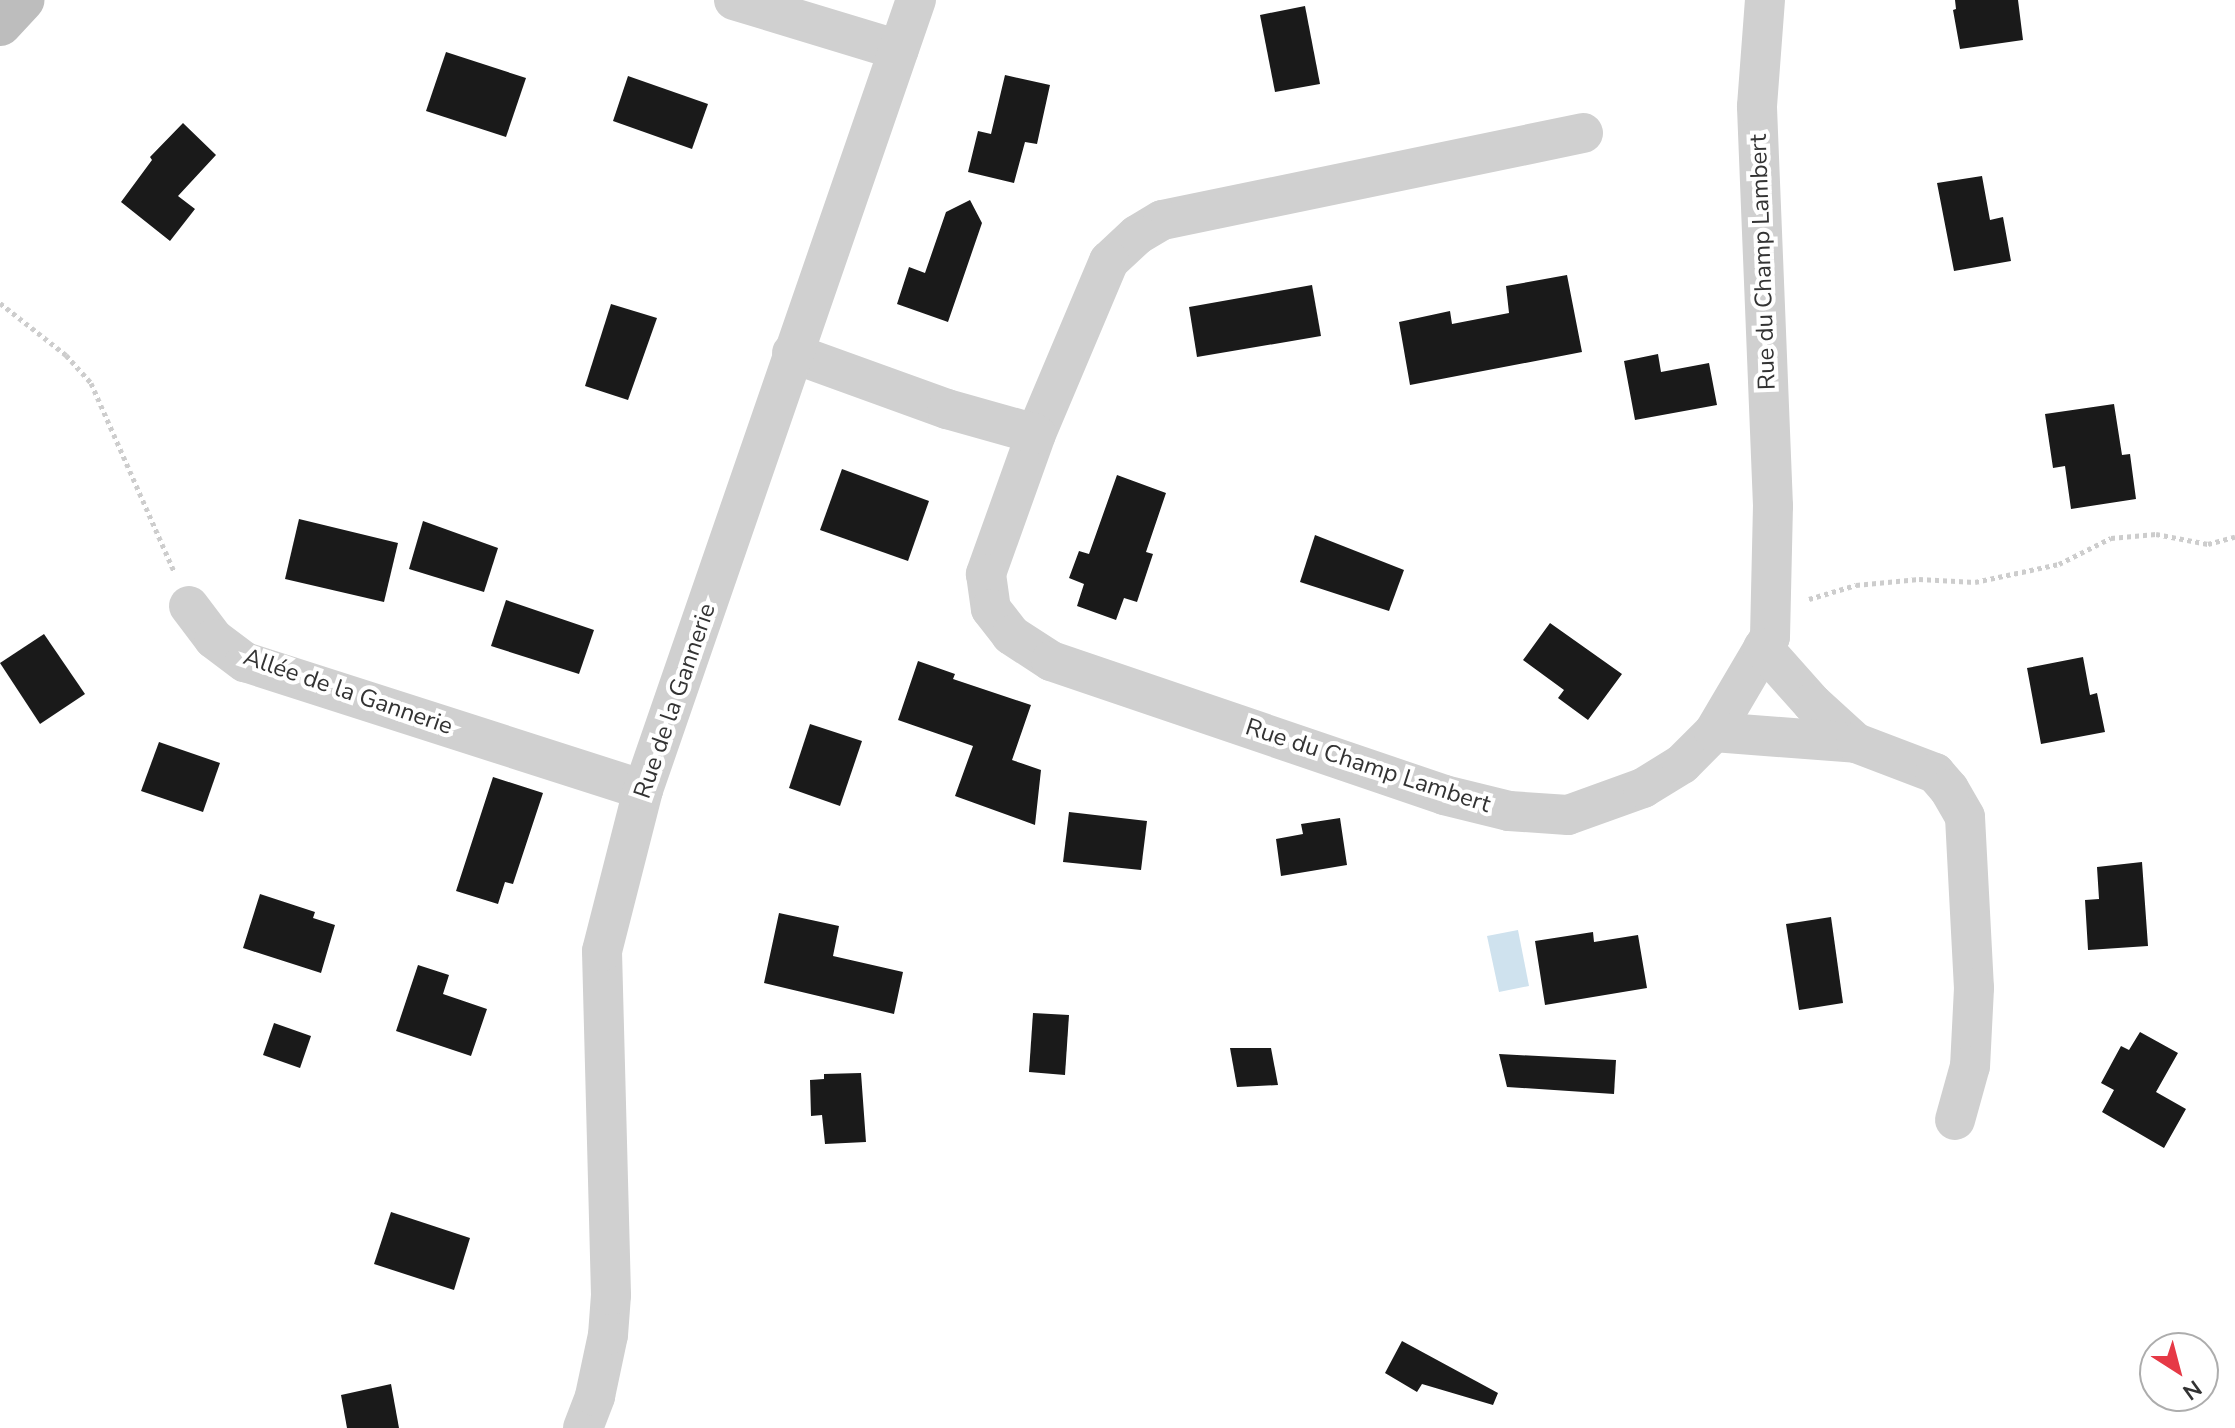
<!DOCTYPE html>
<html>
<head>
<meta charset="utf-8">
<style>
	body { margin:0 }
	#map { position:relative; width:2235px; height:1428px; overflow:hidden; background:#fff; font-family:"Nunito Sans",sans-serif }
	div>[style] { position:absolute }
	.water>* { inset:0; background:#cfe2ee }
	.building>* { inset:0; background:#1a1a1a }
	.path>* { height:5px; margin-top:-2.5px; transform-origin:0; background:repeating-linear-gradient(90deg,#cdcdcd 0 4px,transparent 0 8px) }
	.street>* { height:40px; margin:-20px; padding:0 20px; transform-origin:20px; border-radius:20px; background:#d0d0d0 }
	.secondary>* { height:44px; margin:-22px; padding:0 22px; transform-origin:22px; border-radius:22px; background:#bdbdbd }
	span { translate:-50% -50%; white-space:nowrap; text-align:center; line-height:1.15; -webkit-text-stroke:8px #fff; paint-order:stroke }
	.street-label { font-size:24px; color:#333 }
	.north { position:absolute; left:2139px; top:1332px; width:80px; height:80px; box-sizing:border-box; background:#fff; border:2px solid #adadad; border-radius:50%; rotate:144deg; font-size:22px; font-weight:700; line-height:32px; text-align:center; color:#333 }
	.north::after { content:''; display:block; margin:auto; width:28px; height:36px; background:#e63946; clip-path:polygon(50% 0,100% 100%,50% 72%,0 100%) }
</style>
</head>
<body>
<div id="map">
	<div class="water">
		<i style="clip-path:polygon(1518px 930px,1529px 986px,1499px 992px,1487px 936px)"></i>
	</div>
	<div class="building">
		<i style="clip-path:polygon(1955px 0,2018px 0,2023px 40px,1960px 49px,1953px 10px,1956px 9px)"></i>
		<i style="clip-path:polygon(1305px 6px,1320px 84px,1275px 92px,1260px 15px)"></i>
		<i style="clip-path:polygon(446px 52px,526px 78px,506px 137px,426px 111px)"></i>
		<i style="clip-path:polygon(1005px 75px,1050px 85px,1037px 144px,1025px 142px,1014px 183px,968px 172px,978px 131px,991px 134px)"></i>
		<i style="clip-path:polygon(628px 76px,708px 104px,692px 149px,613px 121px)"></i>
		<i style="clip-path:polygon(183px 123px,216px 155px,178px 196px,195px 209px,170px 241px,121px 202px,152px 160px,150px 157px)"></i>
		<i style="clip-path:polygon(1982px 176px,1990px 220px,2003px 217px,2011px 261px,1954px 271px,1937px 183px)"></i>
		<i style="clip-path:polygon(970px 200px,982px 223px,948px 322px,897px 304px,909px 267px,925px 273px,946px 212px)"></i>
		<i style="clip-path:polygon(1567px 275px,1582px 352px,1410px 385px,1399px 322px,1450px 311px,1452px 324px,1509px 313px,1506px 286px)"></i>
		<i style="clip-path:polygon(1312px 285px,1321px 336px,1197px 357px,1189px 307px)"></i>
		<i style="clip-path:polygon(611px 304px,657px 318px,628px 400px,585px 386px)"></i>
		<i style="clip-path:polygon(1658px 354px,1661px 372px,1709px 363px,1717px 405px,1635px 420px,1624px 361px)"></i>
		<i style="clip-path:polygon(2114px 404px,2122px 455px,2130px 454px,2136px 499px,2071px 509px,2065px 466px,2053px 468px,2045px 414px)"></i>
		<i style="clip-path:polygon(842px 469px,929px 501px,908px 561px,820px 530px)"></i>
		<i style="clip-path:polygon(1117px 475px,1166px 493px,1146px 552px,1153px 554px,1137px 602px,1124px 598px,1116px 620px,1077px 606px,1084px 584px,1069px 578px,1079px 551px,1089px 554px)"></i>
		<i style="clip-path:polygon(299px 519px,398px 543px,384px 602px,285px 579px)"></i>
		<i style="clip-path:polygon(423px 521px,498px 548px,484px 592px,409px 569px)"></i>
		<i style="clip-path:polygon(1315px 535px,1404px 570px,1389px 611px,1300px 582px)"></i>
		<i style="clip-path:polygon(506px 600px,594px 630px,579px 674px,491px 646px)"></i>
		<i style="clip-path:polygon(1550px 623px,1622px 674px,1588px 720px,1558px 698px,1564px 690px,1523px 660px)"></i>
		<i style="clip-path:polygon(44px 634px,85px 694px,40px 724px,0 663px)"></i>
		<i style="clip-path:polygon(2083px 657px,2090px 695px,2097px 693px,2105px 732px,2041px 744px,2027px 668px)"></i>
		<i style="clip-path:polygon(918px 661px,955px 674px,953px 679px,1031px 705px,1012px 760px,1041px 770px,1035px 825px,955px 796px,973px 746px,898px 720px)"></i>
		<i style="clip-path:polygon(810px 724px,862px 741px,840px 806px,789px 788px)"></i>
		<i style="clip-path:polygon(159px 742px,220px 763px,203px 812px,141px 791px)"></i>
		<i style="clip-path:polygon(493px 777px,543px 793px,513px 884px,505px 882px,498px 904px,456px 891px)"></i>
		<i style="clip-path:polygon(1069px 812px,1147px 821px,1141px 870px,1063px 862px)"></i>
		<i style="clip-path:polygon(1340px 818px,1347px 865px,1281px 876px,1276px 839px,1303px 834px,1301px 824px)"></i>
		<i style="clip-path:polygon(2142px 862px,2148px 946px,2088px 950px,2085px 900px,2099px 899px,2097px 867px)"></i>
		<i style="clip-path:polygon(260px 894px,315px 912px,313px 918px,335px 925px,321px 973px,243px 948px)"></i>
		<i style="clip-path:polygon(779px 913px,839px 926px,833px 956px,903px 972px,894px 1014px,764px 983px)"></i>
		<i style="clip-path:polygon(1831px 917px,1843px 1003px,1799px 1010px,1786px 924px)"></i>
		<i style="clip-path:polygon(1593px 932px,1594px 942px,1638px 935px,1647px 988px,1545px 1005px,1535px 941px)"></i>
		<i style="clip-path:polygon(418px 965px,449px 975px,443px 994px,487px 1009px,471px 1056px,396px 1031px)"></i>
		<i style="clip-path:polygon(1033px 1013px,1069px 1015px,1065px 1075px,1029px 1072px)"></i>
		<i style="clip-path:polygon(274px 1023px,311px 1036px,300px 1068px,263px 1055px)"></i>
		<i style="clip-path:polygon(2140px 1032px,2178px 1053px,2156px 1092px,2186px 1109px,2164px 1148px,2102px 1112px,2114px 1090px,2101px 1083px,2121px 1046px,2129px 1050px)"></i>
		<i style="clip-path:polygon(1230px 1048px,1271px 1048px,1278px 1085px,1237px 1087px)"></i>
		<i style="clip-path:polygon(1499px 1054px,1616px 1060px,1614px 1094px,1507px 1087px)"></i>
		<i style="clip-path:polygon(861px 1073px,866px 1142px,825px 1144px,822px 1115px,811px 1116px,810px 1080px,824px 1079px,824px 1074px)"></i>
		<i style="clip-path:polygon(391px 1212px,470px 1238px,454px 1290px,374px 1264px)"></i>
		<i style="clip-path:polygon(1402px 1341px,1498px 1393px,1493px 1405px,1422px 1384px,1417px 1392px,1385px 1373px)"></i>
		<i style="clip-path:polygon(391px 1384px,399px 1428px,347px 1428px,341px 1395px)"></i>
	</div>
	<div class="path">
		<i style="left:0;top:303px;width:84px;rotate:38.2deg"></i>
		<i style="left:66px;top:355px;width:38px;rotate:48deg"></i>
		<i style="left:91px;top:383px;width:206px;rotate:66.2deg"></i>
		<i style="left:1809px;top:599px;width:49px;rotate:-16.6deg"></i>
		<i style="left:1856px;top:585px;width:63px;rotate:-5.4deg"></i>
		<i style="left:1919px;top:579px;width:56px;rotate:3.1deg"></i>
		<i style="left:1975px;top:582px;width:86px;rotate:-12.1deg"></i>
		<i style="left:2059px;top:564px;width:58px;rotate:-26.6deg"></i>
		<i style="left:2111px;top:538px;width:45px;rotate:-5.1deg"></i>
		<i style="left:2156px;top:534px;width:53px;rotate:10.9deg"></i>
		<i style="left:2208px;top:544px;width:28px;rotate:-15deg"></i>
	</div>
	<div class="street">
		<i style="left:734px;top:0;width:172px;rotate:16.9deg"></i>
		<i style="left:1583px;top:133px;width:430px;rotate:168.3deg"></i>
		<i style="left:1162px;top:220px;width:29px;rotate:149deg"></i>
		<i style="left:1137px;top:235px;width:38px;rotate:137deg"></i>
		<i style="left:1109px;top:261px;width:188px;rotate:112.9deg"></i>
		<i style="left:1036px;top:434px;width:149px;rotate:109.7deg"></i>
		<i style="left:986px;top:574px;width:35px;rotate:82deg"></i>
		<i style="left:991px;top:609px;width:33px;rotate:52deg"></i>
		<i style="left:1011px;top:635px;width:48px;rotate:33deg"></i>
		<i style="left:1051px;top:661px;width:415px;rotate:18.8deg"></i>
		<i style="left:1444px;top:795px;width:67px;rotate:13.8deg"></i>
		<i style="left:1509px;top:811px;width:59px;rotate:3.9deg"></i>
		<i style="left:1568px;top:815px;width:80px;rotate:-19.8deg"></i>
		<i style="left:1643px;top:788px;width:46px;rotate:-31.6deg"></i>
		<i style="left:1682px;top:764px;width:45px;rotate:-45deg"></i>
		<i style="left:1714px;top:732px;width:110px;rotate:-59.5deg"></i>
		<i style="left:1770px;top:637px;width:131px;rotate:-88.7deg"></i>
		<i style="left:1773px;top:506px;width:400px;rotate:-92.3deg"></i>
		<i style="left:1757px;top:106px;width:106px;rotate:-85.7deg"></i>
		<i style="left:792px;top:353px;width:165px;rotate:19.9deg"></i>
		<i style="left:947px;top:409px;width:92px;rotate:15.7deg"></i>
		<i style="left:189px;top:606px;width:41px;rotate:52.9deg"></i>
		<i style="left:214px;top:639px;width:39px;rotate:37deg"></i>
		<i style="left:245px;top:662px;width:418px;rotate:17.8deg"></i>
		<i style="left:1763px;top:648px;width:74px;rotate:48.3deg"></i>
		<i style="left:1812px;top:703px;width:59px;rotate:42.3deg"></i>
		<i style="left:1714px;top:732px;width:142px;rotate:4.4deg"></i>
		<i style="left:1856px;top:743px;width:85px;rotate:20.8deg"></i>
		<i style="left:1935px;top:773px;width:21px;rotate:49deg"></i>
		<i style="left:1949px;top:789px;width:32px;rotate:60deg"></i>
		<i style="left:1965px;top:817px;width:171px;rotate:87deg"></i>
		<i style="left:1974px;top:988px;width:78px;rotate:92.9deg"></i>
		<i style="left:1970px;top:1066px;width:56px;rotate:105.5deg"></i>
		<i style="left:583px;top:1428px;width:34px;rotate:-69deg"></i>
		<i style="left:595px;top:1396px;width:62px;rotate:-78deg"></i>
		<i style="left:608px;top:1335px;width:40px;rotate:-85.7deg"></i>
		<i style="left:611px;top:1295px;width:344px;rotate:-91.5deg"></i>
		<i style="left:602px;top:951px;width:166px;rotate:-75.7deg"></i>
		<i style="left:643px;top:790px;width:836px;rotate:-70.94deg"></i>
	</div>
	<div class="secondary">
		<i style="left:0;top:24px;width:33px;rotate:-47deg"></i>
	</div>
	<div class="street-label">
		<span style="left:1763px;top:262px;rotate:-92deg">Rue du Champ Lambert</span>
		<span style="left:348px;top:692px;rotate:19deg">Allée de la Gannerie</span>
		<span style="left:675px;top:701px;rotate:-71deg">Rue de la Gannerie</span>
		<span style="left:1368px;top:766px;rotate:18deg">Rue du Champ Lambert</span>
	</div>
	<div class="north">N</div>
</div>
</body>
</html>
